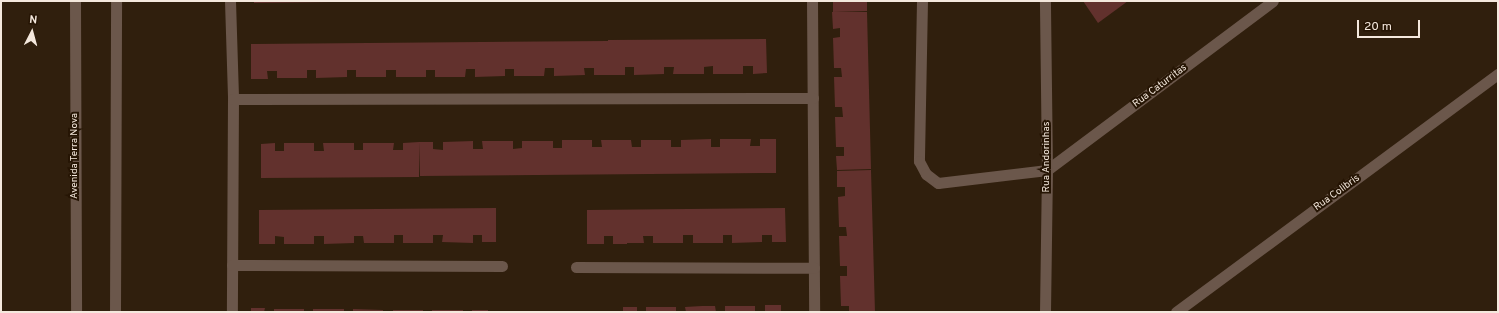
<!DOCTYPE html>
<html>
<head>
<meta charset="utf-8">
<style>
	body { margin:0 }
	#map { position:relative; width:1499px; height:313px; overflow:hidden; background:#301f0d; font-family:Overpass,sans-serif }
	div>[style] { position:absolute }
	.building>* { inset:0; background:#62312d }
	.minor>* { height:11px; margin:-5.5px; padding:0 5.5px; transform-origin:5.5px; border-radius:5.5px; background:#6b574b }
	.tertiary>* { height:11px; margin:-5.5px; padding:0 5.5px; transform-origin:5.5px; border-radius:5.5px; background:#6b574b }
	span { translate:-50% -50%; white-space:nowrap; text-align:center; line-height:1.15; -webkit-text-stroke:4px #261504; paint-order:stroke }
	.street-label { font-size:10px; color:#f4e8dd }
	.frame { position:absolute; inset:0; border:2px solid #f4e8dd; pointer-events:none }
	.north { position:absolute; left:12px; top:12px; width:40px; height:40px; -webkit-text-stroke:3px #261504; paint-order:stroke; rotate:6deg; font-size:11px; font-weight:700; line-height:16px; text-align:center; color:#f4e8dd }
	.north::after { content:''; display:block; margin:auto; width:14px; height:18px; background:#f4e8dd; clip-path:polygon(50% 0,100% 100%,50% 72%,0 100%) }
	.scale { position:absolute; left:1357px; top:20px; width:63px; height:18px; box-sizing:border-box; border:2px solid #f4e8dd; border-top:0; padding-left:5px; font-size:12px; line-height:14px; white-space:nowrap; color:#f4e8dd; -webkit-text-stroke:3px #261504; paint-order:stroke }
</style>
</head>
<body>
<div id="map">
	<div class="building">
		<i style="clip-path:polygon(254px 1px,333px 1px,333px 2px,254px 3px)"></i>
		<i style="clip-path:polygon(833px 1px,867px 1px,867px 11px,833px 12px)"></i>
		<i style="clip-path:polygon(1083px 1px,1128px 1px,1098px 23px)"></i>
		<i style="clip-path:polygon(832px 12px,867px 12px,871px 169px,837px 170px,836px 156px,844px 156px,844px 147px,836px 147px,835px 117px,843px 117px,842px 107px,835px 107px,834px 77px,842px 77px,841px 68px,834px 68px,833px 38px,840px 37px,840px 28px,833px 29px)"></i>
		<i style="clip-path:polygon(766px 39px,767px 73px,753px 74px,753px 66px,743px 66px,743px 74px,713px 74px,713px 66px,704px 67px,704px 74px,673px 74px,674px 67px,664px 67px,664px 74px,634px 75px,634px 67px,625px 67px,625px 75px,594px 75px,594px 68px,584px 68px,585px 75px,554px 76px,554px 68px,545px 68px,544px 76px,514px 76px,514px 69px,505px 69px,505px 76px,475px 77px,475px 69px,466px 69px,465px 77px,435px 77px,435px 70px,426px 70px,426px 77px,396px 77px,396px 70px,386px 70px,386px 77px,356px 77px,356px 70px,347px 70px,347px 77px,316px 78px,316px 70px,307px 70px,307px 78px,277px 78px,277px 71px,267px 71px,268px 79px,251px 79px,251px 44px,608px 41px,608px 49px,608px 40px)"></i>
		<i style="clip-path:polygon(711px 139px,711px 147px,720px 147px,720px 139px,751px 139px,750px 146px,760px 146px,760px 139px,776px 139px,776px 173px,420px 176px,419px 142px,433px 142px,433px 149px,443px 150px,443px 142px,473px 141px,473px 149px,483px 149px,482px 141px,513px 141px,513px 149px,522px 148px,522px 141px,553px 141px,553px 148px,562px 148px,562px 140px,592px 140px,592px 147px,602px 147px,601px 140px,631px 140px,632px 147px,641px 147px,641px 140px,671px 140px,671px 147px,681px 147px,681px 140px)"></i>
		<i style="clip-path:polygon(419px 142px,419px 177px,261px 178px,261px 144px,275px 143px,275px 151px,284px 151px,284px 143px,314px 143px,314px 151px,324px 151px,323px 143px,354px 143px,354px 150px,363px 150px,363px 143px,394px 143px,393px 150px,403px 150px,403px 143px)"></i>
		<i style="clip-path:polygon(871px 170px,875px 312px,849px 312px,849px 306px,841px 306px,840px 276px,847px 276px,847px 266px,840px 266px,839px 236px,847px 236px,846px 227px,839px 227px,838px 197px,845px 196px,845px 187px,837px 187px,837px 171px)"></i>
		<i style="clip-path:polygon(496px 208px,496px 242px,482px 242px,482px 235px,473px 235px,473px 243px,442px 242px,443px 235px,433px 235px,433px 243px,403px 243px,403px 235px,394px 235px,394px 243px,364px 243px,363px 236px,354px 236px,354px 243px,324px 244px,324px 236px,314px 236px,314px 244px,284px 244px,284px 237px,275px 236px,275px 244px,259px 244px,259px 210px)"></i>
		<i style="clip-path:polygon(785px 208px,786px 242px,772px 242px,772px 235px,762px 235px,762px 242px,732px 243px,732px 235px,723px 235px,723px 243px,693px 243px,693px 235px,683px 235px,683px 243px,653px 243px,653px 236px,643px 236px,644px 243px,627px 243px,627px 234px,627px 244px,613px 244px,613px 236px,604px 236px,604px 244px,587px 244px,587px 210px)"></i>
		<i style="clip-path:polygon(765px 305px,781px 305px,781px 312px,765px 312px)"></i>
		<i style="clip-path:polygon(702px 306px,715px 306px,716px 312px,686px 312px,685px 307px)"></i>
		<i style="clip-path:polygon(725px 306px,755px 306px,755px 312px,725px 312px)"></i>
		<i style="clip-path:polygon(623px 307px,637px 307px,637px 312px,623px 312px)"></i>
		<i style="clip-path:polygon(646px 307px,676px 307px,676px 312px,646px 312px)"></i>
		<i style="clip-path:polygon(251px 308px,265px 308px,264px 312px,251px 312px)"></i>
		<i style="clip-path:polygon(274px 309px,304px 309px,304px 312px,274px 312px)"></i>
		<i style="clip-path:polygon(313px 309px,344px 309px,344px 312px,313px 312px)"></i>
		<i style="clip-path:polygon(353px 309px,383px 310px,383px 312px,353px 312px)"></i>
		<i style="clip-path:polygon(393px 310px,423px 310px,423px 312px,393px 312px)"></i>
		<i style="clip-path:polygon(432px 310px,463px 310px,463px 312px,432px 312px)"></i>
		<i style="clip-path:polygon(472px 310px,488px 310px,488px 312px,472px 312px)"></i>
	</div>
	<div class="minor">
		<i style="left:230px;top:1px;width:98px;rotate:88.2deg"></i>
		<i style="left:233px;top:99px;width:213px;rotate:90.3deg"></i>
		<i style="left:812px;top:1px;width:311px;rotate:89.6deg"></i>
		<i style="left:233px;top:99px;width:580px;rotate:-0.1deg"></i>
		<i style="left:232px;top:265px;width:270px;rotate:0.2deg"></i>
		<i style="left:576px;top:267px;width:238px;rotate:0.2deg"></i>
		<i style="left:1045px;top:312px;width:142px;rotate:-89.2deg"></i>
		<i style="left:1047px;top:170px;width:282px;rotate:-36.8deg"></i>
		<i style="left:1176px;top:312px;width:400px;rotate:-36.5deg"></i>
	</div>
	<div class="tertiary">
		<i style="left:75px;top:1px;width:311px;rotate:89.8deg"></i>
		<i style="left:922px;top:1px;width:160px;rotate:91.1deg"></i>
		<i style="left:919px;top:161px;width:15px;rotate:62deg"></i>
		<i style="left:926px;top:174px;width:15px;rotate:37deg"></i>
		<i style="left:938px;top:183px;width:110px;rotate:-6.8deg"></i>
		<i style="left:1047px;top:170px;width:169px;rotate:-90.7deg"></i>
		<i style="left:115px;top:312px;width:311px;rotate:-89.8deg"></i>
	</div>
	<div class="street-label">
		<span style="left:1160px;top:86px;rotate:-37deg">Rua Caturritas</span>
		<span style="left:75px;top:156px;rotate:-90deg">Avenida Terra Nova</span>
		<span style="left:1047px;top:157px;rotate:-90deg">Rua Andorinhas</span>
		<span style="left:1337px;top:193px;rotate:-36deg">Rua Colibris</span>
	</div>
	<div class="frame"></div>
	<div class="north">N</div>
	<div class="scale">20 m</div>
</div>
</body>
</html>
